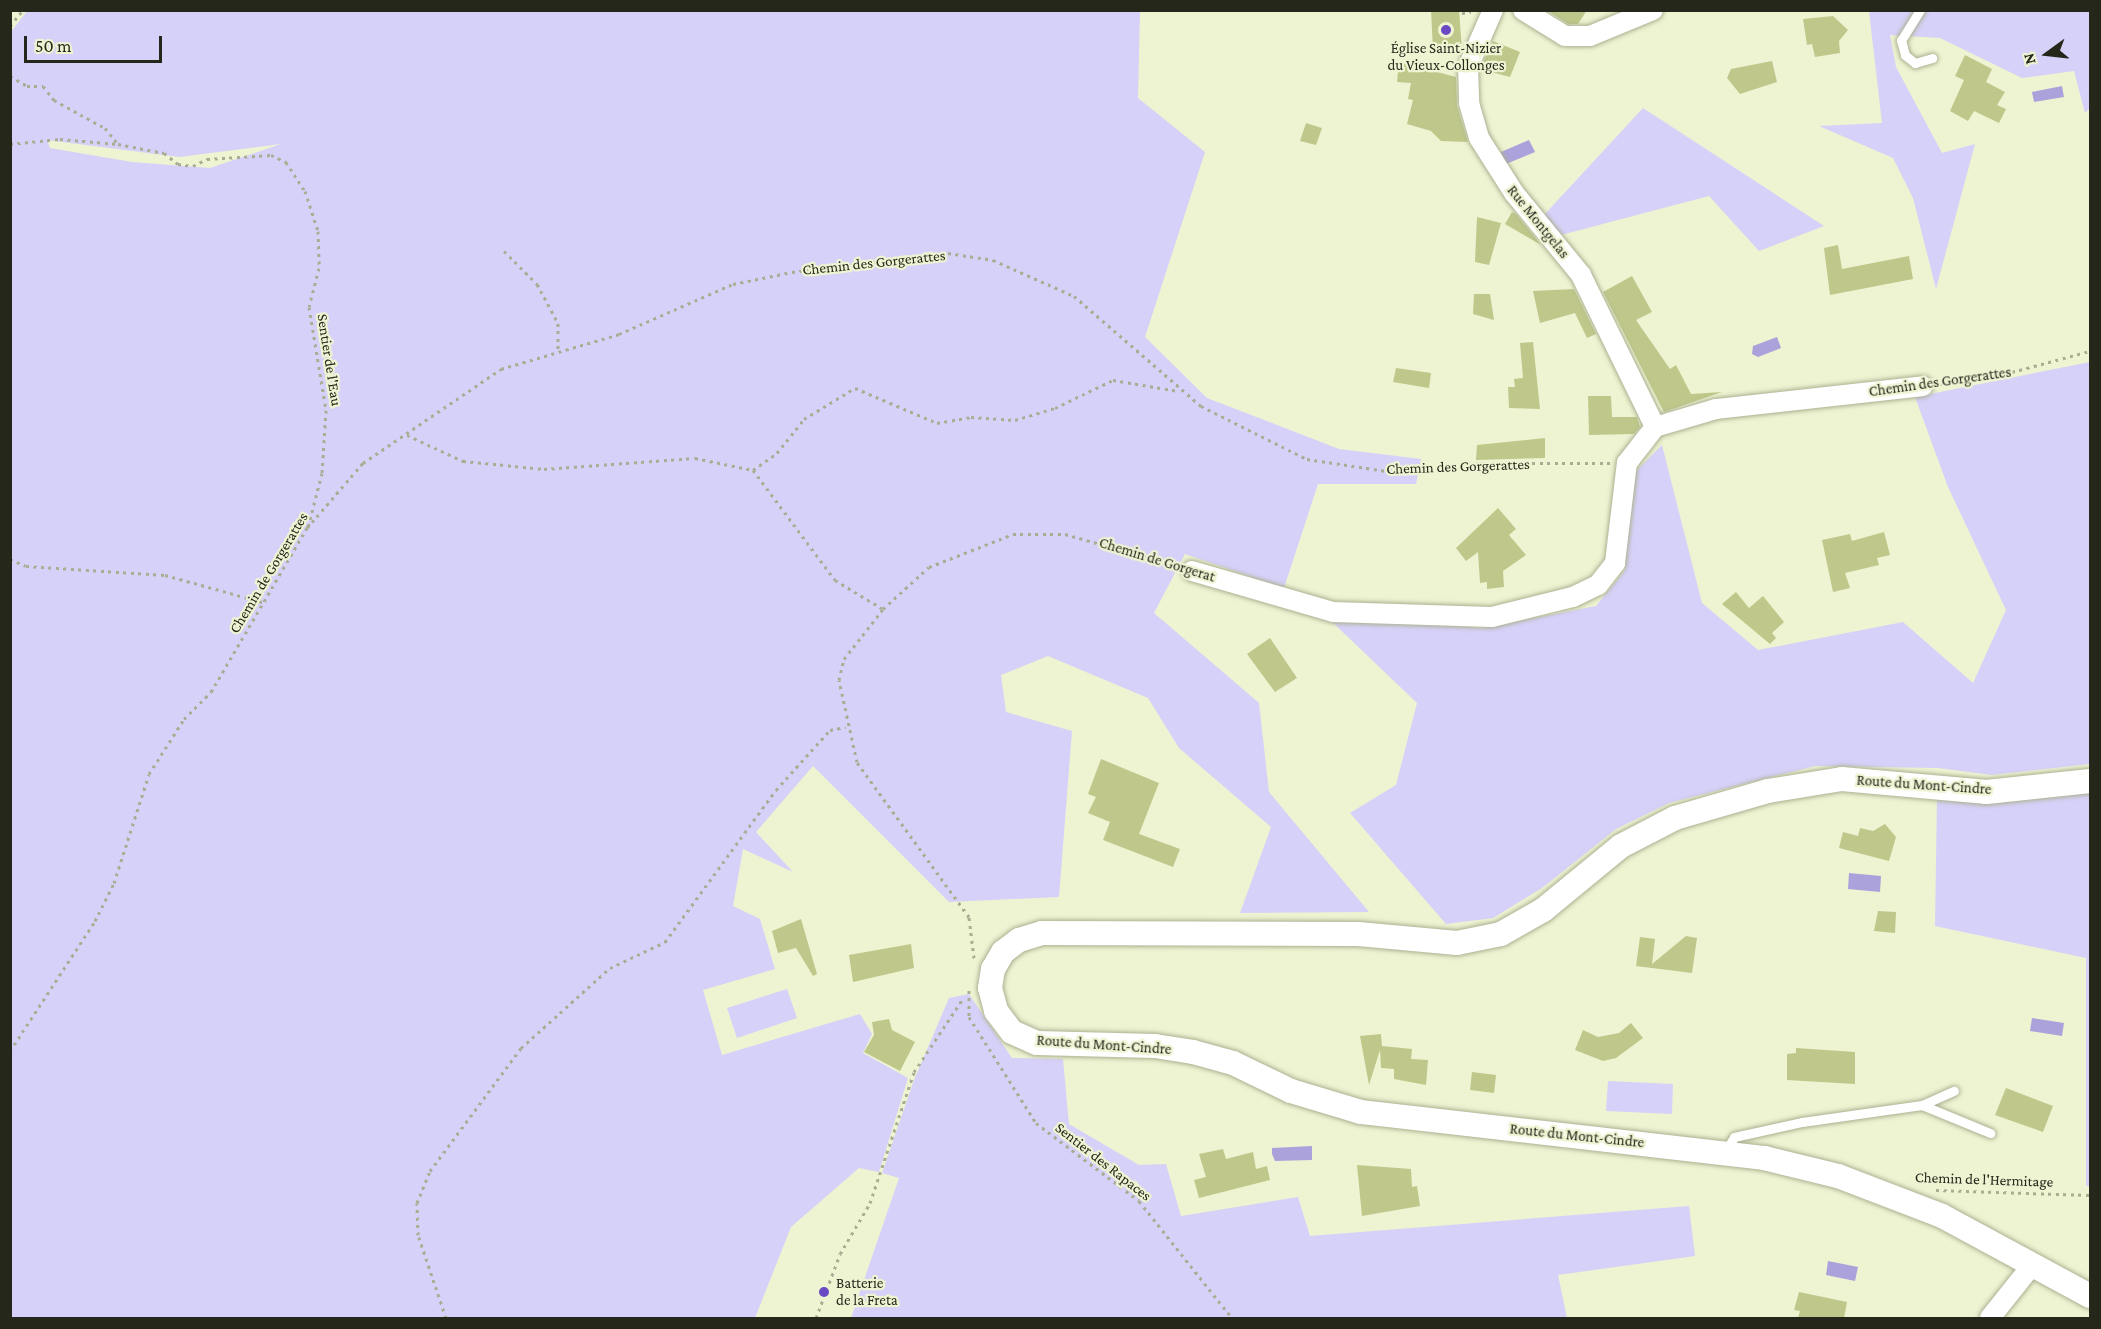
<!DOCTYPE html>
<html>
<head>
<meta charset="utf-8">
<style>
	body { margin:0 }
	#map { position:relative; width:2101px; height:1329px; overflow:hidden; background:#eef3d2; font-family:"Crimson Pro",serif }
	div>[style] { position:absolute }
	.green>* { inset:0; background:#d6d1f9 }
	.water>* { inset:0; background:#aba2db }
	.building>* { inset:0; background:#bfc88a }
	.path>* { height:3px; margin-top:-1.5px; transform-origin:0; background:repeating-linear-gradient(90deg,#a9ad93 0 3px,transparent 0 7.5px) }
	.roads { filter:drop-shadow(0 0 2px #acb192) drop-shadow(0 0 2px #acb192) }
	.service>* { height:9px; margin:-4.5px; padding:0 4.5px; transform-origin:4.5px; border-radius:4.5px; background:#fff }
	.minor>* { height:20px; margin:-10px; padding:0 10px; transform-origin:10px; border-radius:10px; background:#fff }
	.tertiary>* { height:24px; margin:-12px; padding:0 12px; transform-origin:12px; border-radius:12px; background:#fff }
	.dots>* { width:16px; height:16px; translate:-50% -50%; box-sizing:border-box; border:3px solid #eef3d2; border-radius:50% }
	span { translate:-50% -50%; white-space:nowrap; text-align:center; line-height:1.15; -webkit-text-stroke:4.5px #eef3d2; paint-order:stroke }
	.poi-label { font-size:15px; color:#25271b }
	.left { translate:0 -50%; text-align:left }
	.street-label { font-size:15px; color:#25271b }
	.frame { position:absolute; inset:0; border:12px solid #25271b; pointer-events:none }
	.north { position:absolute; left:2017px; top:24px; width:60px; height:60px; -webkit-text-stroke:4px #eef3d2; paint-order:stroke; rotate:255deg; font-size:16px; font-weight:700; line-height:24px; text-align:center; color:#25271b }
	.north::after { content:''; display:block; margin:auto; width:21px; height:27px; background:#25271b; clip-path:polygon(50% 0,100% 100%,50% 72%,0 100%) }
	.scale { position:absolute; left:24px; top:36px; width:138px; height:27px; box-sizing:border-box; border:3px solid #25271b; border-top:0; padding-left:8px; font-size:18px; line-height:21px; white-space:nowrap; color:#25271b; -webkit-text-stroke:4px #eef3d2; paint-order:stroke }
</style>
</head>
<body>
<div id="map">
	<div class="green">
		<i style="clip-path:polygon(evenodd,28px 10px,1140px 11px,1138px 98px,1205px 152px,1145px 337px,1207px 398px,1339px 449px,1421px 459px,1416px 484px,1318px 484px,1284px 588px,1185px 554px,1154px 613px,1259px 703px,1269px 792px,1369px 912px,1240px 913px,1271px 827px,1179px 748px,1148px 698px,1048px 656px,1001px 675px,1006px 712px,1072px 731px,1059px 897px,949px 902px,813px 766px,756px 832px,793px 872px,743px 849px,733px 906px,760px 919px,775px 969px,703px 990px,722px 1055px,860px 1014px,872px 1034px,863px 1053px,908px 1078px,879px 1172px,859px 1168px,791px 1227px,755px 1318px,11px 1318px,10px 33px,28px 10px,47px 140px,179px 157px,281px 144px,210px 168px,132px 162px,50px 148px,47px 140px)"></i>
		<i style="clip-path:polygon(1869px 11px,2090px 11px,2090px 108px,2085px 113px,2074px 71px,2022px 78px,1940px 38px,1890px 35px,1896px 67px,1942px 153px,1975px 144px,1936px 289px,1913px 198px,1893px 158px,1819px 126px,1882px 123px)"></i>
		<i style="clip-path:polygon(1643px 108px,1824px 226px,1759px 251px,1709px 196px,1561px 235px,1544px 215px)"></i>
		<i style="clip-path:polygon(2090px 362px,2090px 764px,1992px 775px,1938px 768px,1815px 766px,1669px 803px,1616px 829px,1542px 888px,1493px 918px,1446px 924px,1350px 813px,1396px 785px,1417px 703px,1328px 618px,1483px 628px,1596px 606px,1625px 570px,1632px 475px,1662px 445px,1702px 603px,1758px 650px,1903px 622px,1973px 683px,2006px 610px,1948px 487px,1915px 397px)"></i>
		<i style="clip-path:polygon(2090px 792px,2090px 1186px,2086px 1186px,2086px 958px,1935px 926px,1937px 796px,1998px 803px)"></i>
		<i style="clip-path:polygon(787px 989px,797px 1018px,737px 1038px,727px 1008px)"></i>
		<i style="clip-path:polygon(969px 994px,1012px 1058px,1063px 1059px,1069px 1124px,1139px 1165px,1166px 1164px,1181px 1216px,1298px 1197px,1310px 1236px,1689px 1206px,1695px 1256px,1558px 1275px,1567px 1318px,851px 1318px,899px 1178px,882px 1173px,914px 1080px,949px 998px)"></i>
		<i style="clip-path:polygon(1608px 1081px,1673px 1084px,1672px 1114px,1606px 1111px)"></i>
	</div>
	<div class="water">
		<i style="clip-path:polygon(2062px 86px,2064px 97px,2034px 102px,2032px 92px)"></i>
		<i style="clip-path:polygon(1529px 140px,1535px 152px,1506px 164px,1501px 152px)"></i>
		<i style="clip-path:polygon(1777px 337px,1781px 348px,1758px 357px,1752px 354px,1753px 346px)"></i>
		<i style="clip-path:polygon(1849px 873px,1881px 876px,1880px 892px,1848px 889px)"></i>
		<i style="clip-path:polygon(2032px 1018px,2064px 1023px,2062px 1036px,2030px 1031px)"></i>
		<i style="clip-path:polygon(1312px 1146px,1312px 1160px,1275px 1161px,1272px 1154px,1272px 1148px)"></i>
		<i style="clip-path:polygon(1828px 1261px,1858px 1267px,1855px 1281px,1826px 1275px)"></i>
	</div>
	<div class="building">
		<i style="clip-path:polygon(1431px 10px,1459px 10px,1462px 50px,1433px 51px)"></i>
		<i style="clip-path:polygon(1547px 10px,1587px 10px,1578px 24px,1568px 24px)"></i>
		<i style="clip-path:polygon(1833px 16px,1848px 30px,1839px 41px,1840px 53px,1815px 57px,1812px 44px,1807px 45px,1803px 19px)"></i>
		<i style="clip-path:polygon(1493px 41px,1520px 52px,1510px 77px,1480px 69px)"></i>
		<i style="clip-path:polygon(1965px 55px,1992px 69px,1986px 82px,2005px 92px,1997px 105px,2006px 109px,1999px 123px,1974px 111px,1968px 121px,1950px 111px,1964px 80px,1955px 76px)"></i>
		<i style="clip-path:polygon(1772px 61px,1777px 82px,1740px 94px,1727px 78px,1731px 69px)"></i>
		<i style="clip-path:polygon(1399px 62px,1456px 77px,1457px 106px,1468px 142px,1441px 141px,1431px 131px,1407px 124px,1413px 100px,1408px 99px,1411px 83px,1397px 82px)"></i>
		<i style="clip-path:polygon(1306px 123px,1322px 128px,1316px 145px,1300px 141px)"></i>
		<i style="clip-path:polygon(1512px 212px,1516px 214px,1541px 245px,1505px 224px)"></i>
		<i style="clip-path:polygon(1477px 217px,1501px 223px,1489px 265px,1475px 262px)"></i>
		<i style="clip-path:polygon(1838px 245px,1842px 269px,1909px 256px,1913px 279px,1830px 295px,1824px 248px)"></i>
		<i style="clip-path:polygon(1632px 276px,1652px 312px,1636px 320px,1670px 369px,1676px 365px,1691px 394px,1722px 392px,1664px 412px,1603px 292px)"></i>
		<i style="clip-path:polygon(1574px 289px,1596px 334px,1587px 338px,1575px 313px,1540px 323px,1533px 291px)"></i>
		<i style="clip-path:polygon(1474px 294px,1490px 294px,1494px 320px,1473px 314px)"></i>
		<i style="clip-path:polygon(1533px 342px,1540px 409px,1509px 408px,1508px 387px,1515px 387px,1514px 379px,1523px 378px,1520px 343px)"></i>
		<i style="clip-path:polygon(1396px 368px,1431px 373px,1429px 388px,1393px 382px)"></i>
		<i style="clip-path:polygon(1588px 396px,1611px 396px,1612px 417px,1637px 417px,1640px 427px,1634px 434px,1589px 435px)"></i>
		<i style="clip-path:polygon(1545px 438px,1545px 458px,1476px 460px,1477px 445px)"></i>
		<i style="clip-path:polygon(1498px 508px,1516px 529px,1509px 535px,1526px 555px,1503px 571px,1504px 587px,1487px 589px,1487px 582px,1480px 583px,1478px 552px,1466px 561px,1456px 548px)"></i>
		<i style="clip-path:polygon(1884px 532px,1890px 555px,1877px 558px,1879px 565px,1845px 573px,1850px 588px,1833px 592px,1822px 540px,1850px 534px,1852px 541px)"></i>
		<i style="clip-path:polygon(1736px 592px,1749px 608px,1763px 596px,1784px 622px,1772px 633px,1776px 638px,1770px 644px,1722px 604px)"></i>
		<i style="clip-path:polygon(1270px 638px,1297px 678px,1275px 692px,1247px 654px)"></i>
		<i style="clip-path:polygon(1101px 759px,1159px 783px,1139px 834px,1180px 849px,1173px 867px,1103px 840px,1110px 822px,1088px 813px,1096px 797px,1088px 794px)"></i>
		<i style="clip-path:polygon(1885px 824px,1896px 837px,1889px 861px,1839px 848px,1843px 832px,1858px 836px,1860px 828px,1873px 831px)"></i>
		<i style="clip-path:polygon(1878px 911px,1896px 912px,1895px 933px,1874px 931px)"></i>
		<i style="clip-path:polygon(801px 919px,817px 974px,813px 976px,796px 948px,778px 953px,772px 931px)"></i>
		<i style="clip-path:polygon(1686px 936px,1697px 938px,1692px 973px,1636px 966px,1640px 937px,1655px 939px,1652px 964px)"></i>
		<i style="clip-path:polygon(911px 944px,914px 968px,853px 982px,849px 955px)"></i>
		<i style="clip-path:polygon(889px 1019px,892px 1030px,915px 1042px,900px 1071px,864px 1052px,874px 1035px,872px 1022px)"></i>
		<i style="clip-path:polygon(1631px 1023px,1643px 1038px,1616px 1058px,1603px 1061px,1575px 1050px,1583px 1030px,1598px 1037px,1619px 1033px)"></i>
		<i style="clip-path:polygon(1381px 1034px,1382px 1046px,1412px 1049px,1411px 1059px,1428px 1060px,1426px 1085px,1394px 1079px,1394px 1069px,1381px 1068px,1380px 1050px,1369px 1085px,1360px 1036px)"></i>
		<i style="clip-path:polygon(1796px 1048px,1855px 1052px,1855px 1084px,1787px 1080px,1787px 1054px,1796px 1053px)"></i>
		<i style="clip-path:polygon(1472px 1072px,1496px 1075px,1494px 1093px,1470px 1090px)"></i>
		<i style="clip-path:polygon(2006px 1088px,2053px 1106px,2043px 1132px,1995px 1115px)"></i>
		<i style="clip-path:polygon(1223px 1149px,1226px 1159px,1253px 1152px,1256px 1169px,1267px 1166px,1270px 1180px,1199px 1198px,1194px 1180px,1206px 1177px,1199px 1154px)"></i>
		<i style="clip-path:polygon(1357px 1165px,1411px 1169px,1412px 1187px,1417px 1186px,1420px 1206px,1362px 1216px)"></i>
		<i style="clip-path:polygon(1799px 1292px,1847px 1302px,1844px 1318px,1798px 1318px,1800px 1311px,1794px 1310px)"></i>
	</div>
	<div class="path">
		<i style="left:1462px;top:13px;width:9px;rotate:-6deg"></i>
		<i style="left:10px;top:26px;width:21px;rotate:-51deg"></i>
		<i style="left:10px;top:76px;width:20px;rotate:30deg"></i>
		<i style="left:27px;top:86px;width:16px"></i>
		<i style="left:43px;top:86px;width:18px;rotate:52deg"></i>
		<i style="left:54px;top:100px;width:58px;rotate:28.8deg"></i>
		<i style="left:105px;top:128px;width:21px;rotate:51deg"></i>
		<i style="left:10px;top:144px;width:50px;rotate:-5.7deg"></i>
		<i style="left:60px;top:139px;width:58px;rotate:4.9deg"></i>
		<i style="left:118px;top:144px;width:47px;rotate:11.1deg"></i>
		<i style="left:164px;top:153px;width:18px;rotate:38deg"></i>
		<i style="left:178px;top:164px;width:15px;rotate:8deg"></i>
		<i style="left:193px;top:166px;width:16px;rotate:-27deg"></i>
		<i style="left:207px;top:159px;width:64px;rotate:-3.6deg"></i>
		<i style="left:271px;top:155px;width:17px;rotate:25deg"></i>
		<i style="left:286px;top:162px;width:35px;rotate:57deg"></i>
		<i style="left:305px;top:191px;width:42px;rotate:72deg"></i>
		<i style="left:318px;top:231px;width:37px;rotate:88deg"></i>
		<i style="left:319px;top:268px;width:40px;rotate:104.4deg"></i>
		<i style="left:309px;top:307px;width:104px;rotate:80.6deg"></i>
		<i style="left:326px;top:410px;width:63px;rotate:93.6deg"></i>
		<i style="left:322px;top:473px;width:56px;rotate:104.5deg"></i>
		<i style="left:504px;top:251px;width:47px;rotate:45deg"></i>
		<i style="left:537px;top:284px;width:44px;rotate:61.7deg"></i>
		<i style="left:558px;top:323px;width:29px;rotate:90deg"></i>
		<i style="left:1940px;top:384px;width:73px;rotate:-9.5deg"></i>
		<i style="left:2012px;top:372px;width:81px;rotate:-15.1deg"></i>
		<i style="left:407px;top:435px;width:62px;rotate:24.9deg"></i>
		<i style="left:463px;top:461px;width:81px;rotate:5.6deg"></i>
		<i style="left:544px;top:469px;width:151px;rotate:-4.2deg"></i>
		<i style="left:695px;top:458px;width:59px;rotate:11.7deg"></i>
		<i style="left:753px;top:470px;width:137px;rotate:53.3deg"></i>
		<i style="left:835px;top:580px;width:56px;rotate:31.1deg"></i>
		<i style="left:753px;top:470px;width:29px;rotate:-35deg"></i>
		<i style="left:777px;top:453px;width:43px;rotate:-51.5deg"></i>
		<i style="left:804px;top:419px;width:60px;rotate:-31.3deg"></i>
		<i style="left:855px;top:388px;width:89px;rotate:23.1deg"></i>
		<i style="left:937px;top:423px;width:35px;rotate:-10deg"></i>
		<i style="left:971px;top:417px;width:44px;rotate:3.9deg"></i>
		<i style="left:1015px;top:420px;width:42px;rotate:-16.7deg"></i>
		<i style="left:1055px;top:408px;width:64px;rotate:-25.8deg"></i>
		<i style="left:1113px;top:380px;width:66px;rotate:9.6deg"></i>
		<i style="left:10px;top:559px;width:17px;rotate:24deg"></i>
		<i style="left:26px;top:566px;width:139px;rotate:3.7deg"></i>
		<i style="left:165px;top:575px;width:105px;rotate:15.5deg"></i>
		<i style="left:974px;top:958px;width:41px;rotate:-97deg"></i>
		<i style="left:969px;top:917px;width:191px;rotate:-125.9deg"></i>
		<i style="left:857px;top:762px;width:84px;rotate:-102.4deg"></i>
		<i style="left:839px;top:680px;width:22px;rotate:-77deg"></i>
		<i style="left:844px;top:659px;width:63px;rotate:-52deg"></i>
		<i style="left:883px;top:609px;width:62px;rotate:-42.4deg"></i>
		<i style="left:929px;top:567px;width:90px;rotate:-21.4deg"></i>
		<i style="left:1013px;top:534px;width:52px"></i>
		<i style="left:1065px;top:534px;width:116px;rotate:15.9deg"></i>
		<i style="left:969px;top:990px;width:27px;rotate:90deg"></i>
		<i style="left:969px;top:1017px;width:125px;rotate:57.7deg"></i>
		<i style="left:1036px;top:1123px;width:129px;rotate:37.1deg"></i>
		<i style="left:1139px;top:1201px;width:149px;rotate:51.5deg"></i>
		<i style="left:10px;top:1051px;width:155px;rotate:-56.8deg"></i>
		<i style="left:95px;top:921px;width:42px;rotate:-63.4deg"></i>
		<i style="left:114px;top:883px;width:114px;rotate:-72.2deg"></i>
		<i style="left:149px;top:774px;width:65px;rotate:-57.5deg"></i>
		<i style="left:184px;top:719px;width:38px;rotate:-45deg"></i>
		<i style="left:211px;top:692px;width:190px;rotate:-59.7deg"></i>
		<i style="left:307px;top:528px;width:86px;rotate:-49.3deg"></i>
		<i style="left:363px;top:463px;width:167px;rotate:-34.3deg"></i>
		<i style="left:501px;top:369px;width:123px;rotate:-16.5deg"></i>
		<i style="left:619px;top:334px;width:124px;rotate:-23.7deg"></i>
		<i style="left:733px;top:284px;width:60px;rotate:-11.5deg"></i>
		<i style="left:792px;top:272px;width:157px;rotate:-6.9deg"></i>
		<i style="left:948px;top:253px;width:46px;rotate:8.8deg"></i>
		<i style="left:993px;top:260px;width:89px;rotate:24deg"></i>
		<i style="left:1074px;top:296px;width:168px;rotate:40.9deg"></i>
		<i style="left:1201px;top:406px;width:119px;rotate:26.6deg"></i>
		<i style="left:1307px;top:459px;width:80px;rotate:8.6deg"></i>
		<i style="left:1386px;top:471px;width:94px;rotate:-4.9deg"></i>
		<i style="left:1480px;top:463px;width:130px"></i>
		<i style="left:1936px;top:1190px;width:154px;rotate:1.9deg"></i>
		<i style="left:446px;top:1318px;width:88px;rotate:-108.6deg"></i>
		<i style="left:418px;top:1235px;width:32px;rotate:-92deg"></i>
		<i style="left:417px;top:1203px;width:35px;rotate:-68deg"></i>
		<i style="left:430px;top:1171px;width:153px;rotate:-53.5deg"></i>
		<i style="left:521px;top:1048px;width:120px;rotate:-42deg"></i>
		<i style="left:610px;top:968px;width:61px;rotate:-25.3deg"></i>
		<i style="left:665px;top:942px;width:188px;rotate:-53.9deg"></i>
		<i style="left:776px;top:790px;width:81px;rotate:-48deg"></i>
		<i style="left:830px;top:730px;width:16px;rotate:-11deg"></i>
		<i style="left:816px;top:1318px;width:68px;rotate:-69.4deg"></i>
		<i style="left:840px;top:1254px;width:59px;rotate:-59.5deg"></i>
		<i style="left:870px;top:1203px;width:138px;rotate:-71.4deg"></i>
		<i style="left:914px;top:1072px;width:90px;rotate:-56.3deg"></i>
	</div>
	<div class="roads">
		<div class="service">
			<i style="left:1920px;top:10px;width:36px;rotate:122deg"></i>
			<i style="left:1901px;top:40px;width:16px;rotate:75deg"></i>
			<i style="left:1905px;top:55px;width:13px;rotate:39deg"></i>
			<i style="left:1915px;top:63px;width:18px;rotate:-16deg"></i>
			<i style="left:1922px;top:1105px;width:35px;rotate:-24deg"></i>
			<i style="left:1726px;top:1150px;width:15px;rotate:-58deg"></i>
			<i style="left:1734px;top:1137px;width:70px;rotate:-12.4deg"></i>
			<i style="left:1802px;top:1122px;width:121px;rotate:-8.1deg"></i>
			<i style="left:1922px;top:1105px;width:74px;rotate:22.4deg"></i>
		</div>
		<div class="minor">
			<i style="left:1493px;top:10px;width:62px;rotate:113.7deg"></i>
			<i style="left:1468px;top:67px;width:36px;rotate:88deg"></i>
			<i style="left:1469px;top:103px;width:36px;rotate:74deg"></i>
			<i style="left:1479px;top:138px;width:65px;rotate:57.5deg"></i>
			<i style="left:1514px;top:193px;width:106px;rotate:50.7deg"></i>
			<i style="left:1581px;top:275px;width:169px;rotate:64deg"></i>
			<i style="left:1523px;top:10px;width:49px;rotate:31.8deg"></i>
			<i style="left:1565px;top:36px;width:25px"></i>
			<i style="left:1590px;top:36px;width:68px;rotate:-22.4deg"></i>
			<i style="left:1192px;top:571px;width:147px;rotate:16.2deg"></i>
			<i style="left:1333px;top:612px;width:159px;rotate:1.8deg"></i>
			<i style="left:1492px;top:617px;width:83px;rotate:-13.9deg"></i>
			<i style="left:1573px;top:597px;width:28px;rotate:-26deg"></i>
			<i style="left:1598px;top:585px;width:28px;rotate:-52deg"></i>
			<i style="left:1615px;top:563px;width:101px;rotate:-83.2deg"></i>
			<i style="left:1627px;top:463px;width:46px;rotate:-52.1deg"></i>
			<i style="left:1655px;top:427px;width:64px;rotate:-16.4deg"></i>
			<i style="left:1716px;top:409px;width:208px;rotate:-6.3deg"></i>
			<i style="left:1990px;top:1318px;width:69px;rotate:-51.5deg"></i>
		</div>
		<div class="tertiary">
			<i style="left:2090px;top:781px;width:104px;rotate:173.9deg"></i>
			<i style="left:1987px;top:792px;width:146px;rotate:-174.9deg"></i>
			<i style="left:1842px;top:779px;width:75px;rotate:170.8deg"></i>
			<i style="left:1768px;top:791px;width:97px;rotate:163.8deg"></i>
			<i style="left:1675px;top:818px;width:61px;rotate:152.6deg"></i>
			<i style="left:1621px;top:846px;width:101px;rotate:140.6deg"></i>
			<i style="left:1543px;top:910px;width:48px;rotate:150.3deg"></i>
			<i style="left:1501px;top:934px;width:45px;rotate:168.4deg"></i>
			<i style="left:1457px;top:943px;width:99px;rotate:-174.8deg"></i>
			<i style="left:1358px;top:934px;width:316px;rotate:-179.8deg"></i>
			<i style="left:1042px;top:933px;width:24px;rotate:163deg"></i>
			<i style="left:1019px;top:940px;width:20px;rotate:143deg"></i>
			<i style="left:1003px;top:952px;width:20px;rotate:120deg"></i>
			<i style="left:993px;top:969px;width:19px;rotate:99deg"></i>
			<i style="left:990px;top:988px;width:24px;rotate:75deg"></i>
			<i style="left:996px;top:1011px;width:26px;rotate:53deg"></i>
			<i style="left:1012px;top:1032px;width:27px;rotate:24deg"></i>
			<i style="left:1037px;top:1043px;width:118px;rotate:1.5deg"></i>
			<i style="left:1155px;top:1046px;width:38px;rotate:9deg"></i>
			<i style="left:1193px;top:1052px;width:41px;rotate:15.4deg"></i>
			<i style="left:1233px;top:1063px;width:64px;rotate:25.8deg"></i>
			<i style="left:1291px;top:1091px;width:73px;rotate:16.7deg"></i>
			<i style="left:1361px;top:1112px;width:406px;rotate:6.5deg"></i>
			<i style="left:1764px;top:1158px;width:76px;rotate:13.7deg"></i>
			<i style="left:1838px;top:1176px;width:111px;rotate:21deg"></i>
			<i style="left:1942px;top:1216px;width:168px;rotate:28.4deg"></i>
		</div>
	</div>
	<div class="dots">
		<i style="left:1446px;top:30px;background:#6a49c2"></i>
		<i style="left:824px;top:1292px;background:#6a49c2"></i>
	</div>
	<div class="poi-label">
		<span style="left:1446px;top:57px">Église Saint-Nizier<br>du Vieux-Collonges</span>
		<span class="left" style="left:836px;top:1292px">Batterie<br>de la Freta</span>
	</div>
	<div class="street-label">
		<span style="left:1538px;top:222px;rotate:51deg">Rue Montgelas</span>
		<span style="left:874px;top:263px;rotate:-6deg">Chemin des Gorgerattes</span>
		<span style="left:329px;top:360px;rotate:81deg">Sentier de l'Eau</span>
		<span style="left:1940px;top:382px;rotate:-8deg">Chemin des Gorgerattes</span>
		<span style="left:1458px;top:467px;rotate:-2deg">Chemin des Gorgerattes</span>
		<span style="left:1157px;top:560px;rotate:17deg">Chemin de Gorgerat</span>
		<span style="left:269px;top:573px;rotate:-59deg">Chemin de Gorgerattes</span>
		<span style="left:1924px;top:785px;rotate:4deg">Route du Mont-Cindre</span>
		<span style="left:1104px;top:1045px;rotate:4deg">Route du Mont-Cindre</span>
		<span style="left:1577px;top:1136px;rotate:6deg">Route du Mont-Cindre</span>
		<span style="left:1103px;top:1162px;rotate:38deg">Sentier des Rapaces</span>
		<span style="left:1984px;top:1180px;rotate:2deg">Chemin de l'Hermitage</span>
	</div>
	<div class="frame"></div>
	<div class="north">N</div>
	<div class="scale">50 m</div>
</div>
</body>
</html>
